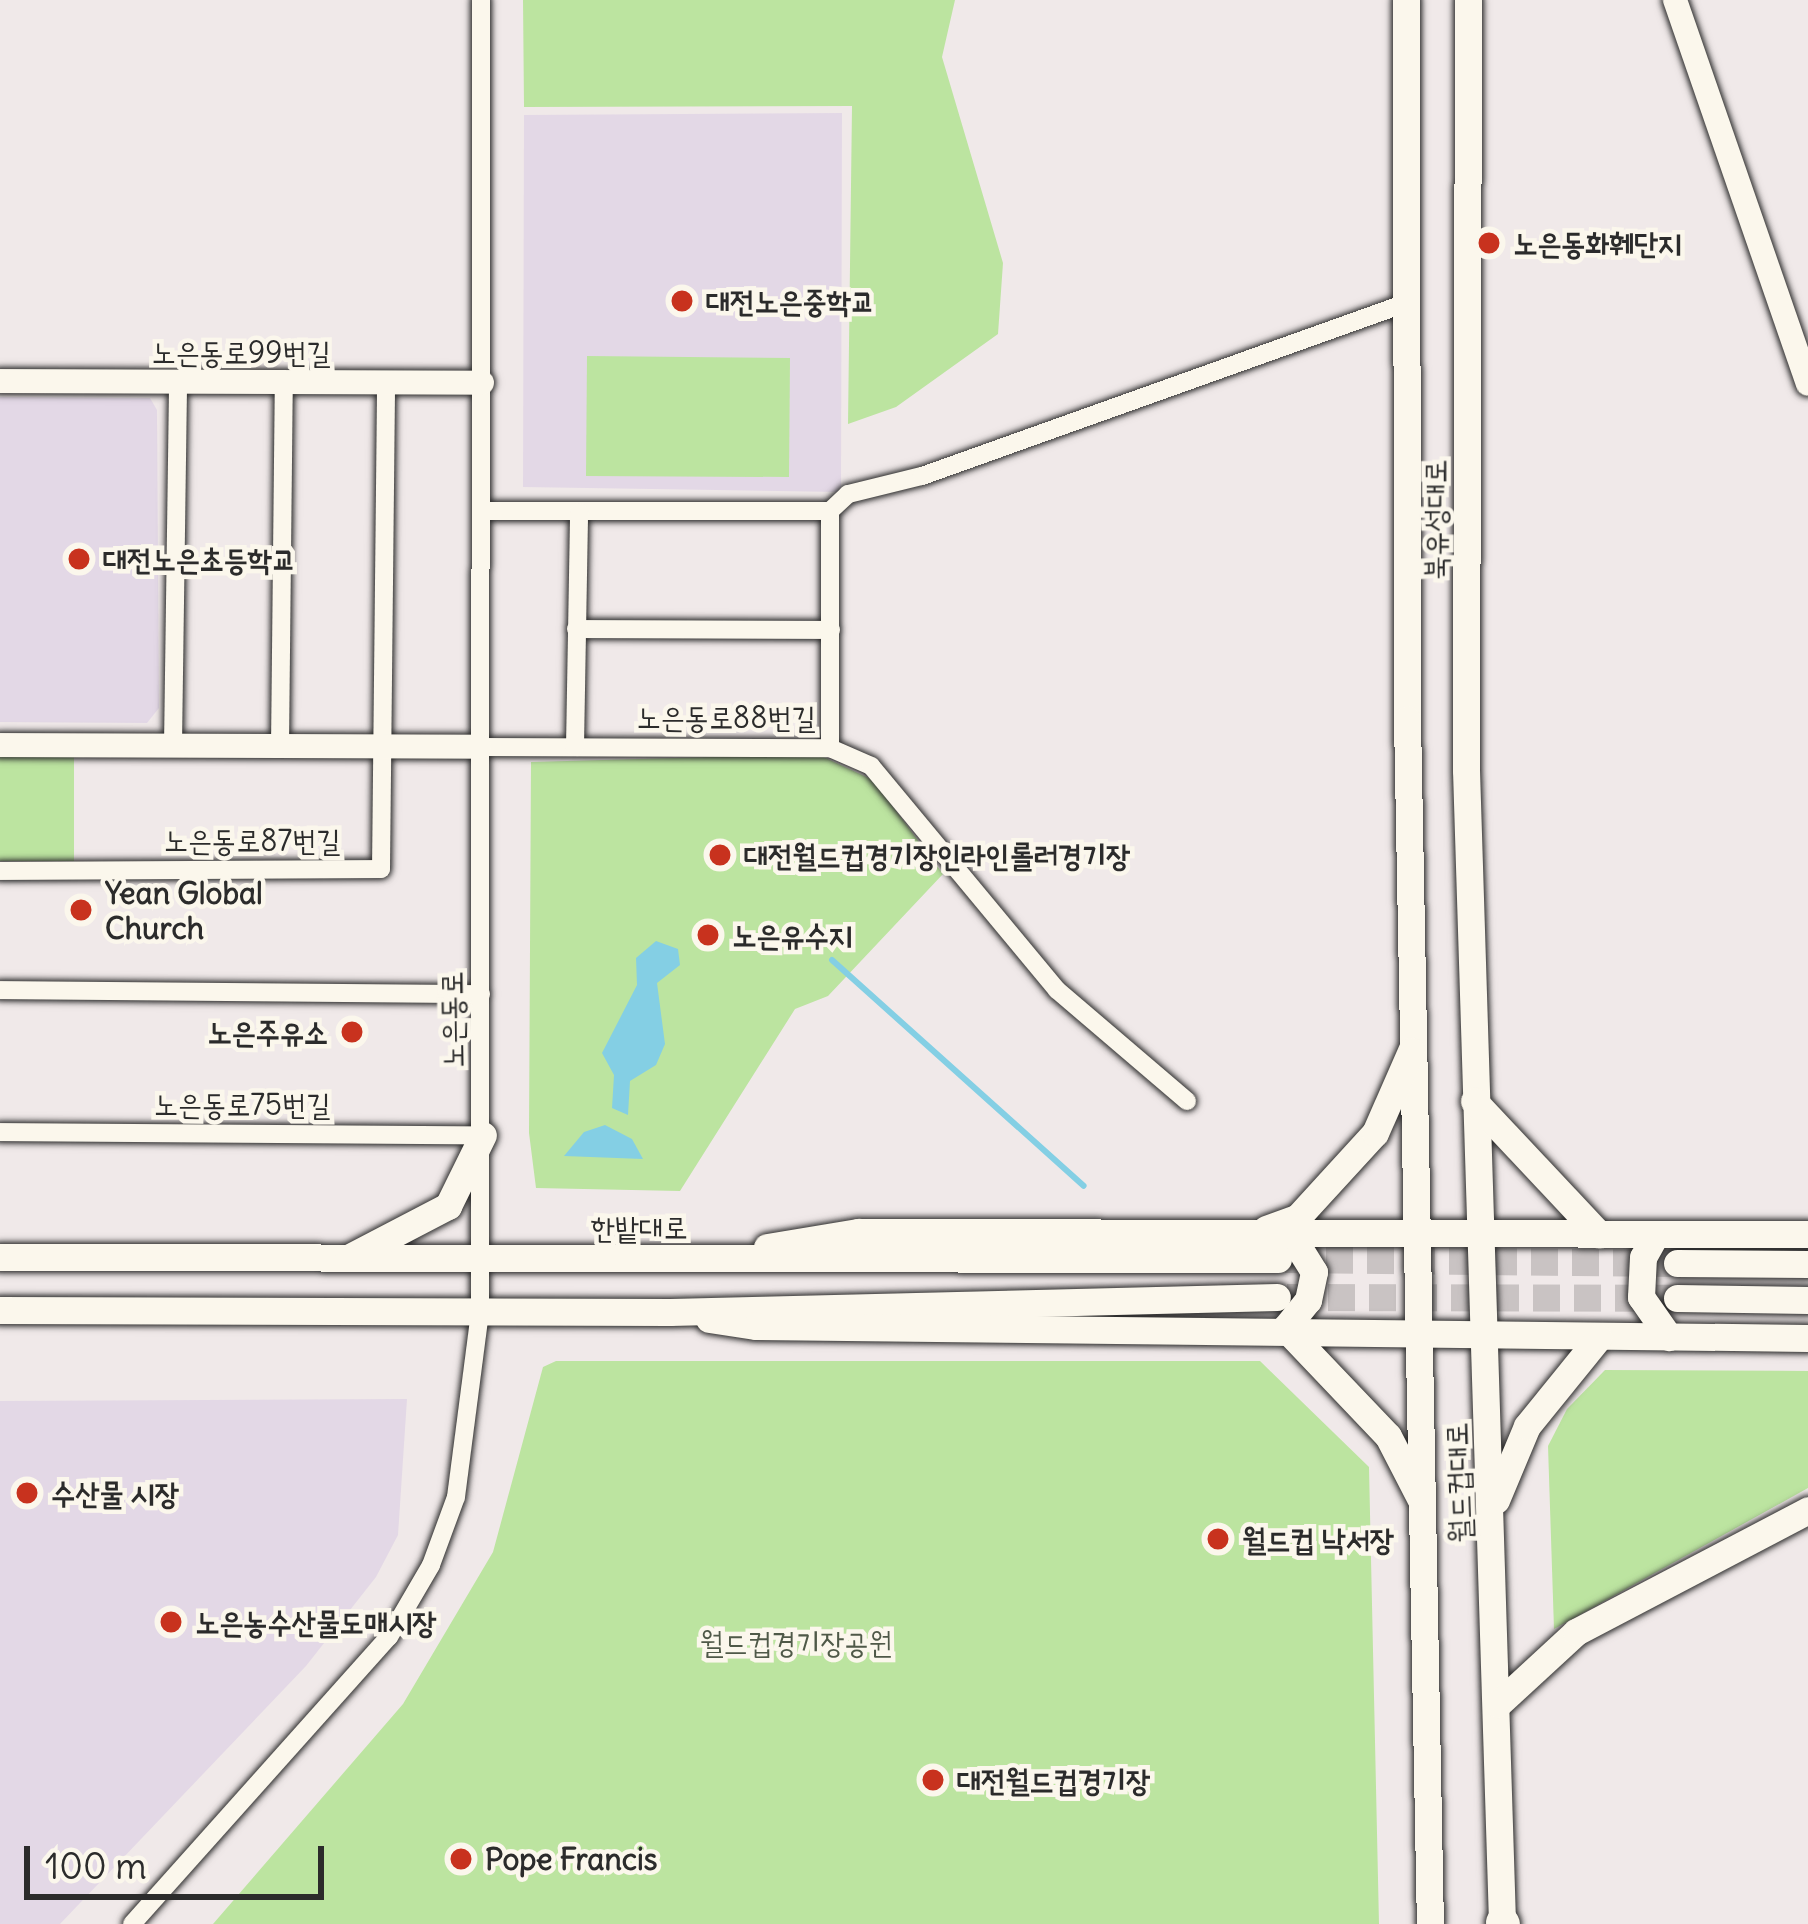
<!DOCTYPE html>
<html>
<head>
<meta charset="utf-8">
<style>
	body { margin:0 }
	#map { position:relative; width:1808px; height:1924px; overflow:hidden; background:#f0e9e9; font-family:Delius,"Poor Story",sans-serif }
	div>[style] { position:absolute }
	.built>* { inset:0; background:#e3d8e6 }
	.green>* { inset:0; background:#bce4a0 }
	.water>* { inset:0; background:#84cfe4 }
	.stream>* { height:6px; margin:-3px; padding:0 3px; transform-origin:3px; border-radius:3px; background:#84cfe4 }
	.primary-tunnel>* { height:27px; margin-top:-13.5px; transform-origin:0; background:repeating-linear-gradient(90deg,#c9c3c3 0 27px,transparent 0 41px) }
	.roads { filter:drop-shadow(0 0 3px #2b2b2b) drop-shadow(0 0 3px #2b2b2b) }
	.street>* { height:18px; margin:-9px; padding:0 9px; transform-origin:9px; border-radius:9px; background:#fbf7ec }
	.secondary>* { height:24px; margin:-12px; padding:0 12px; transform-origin:12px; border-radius:12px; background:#fbf7ec }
	.primary>* { height:27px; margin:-13.5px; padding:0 13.5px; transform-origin:13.5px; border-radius:13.5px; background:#fbf7ec }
	.highway>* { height:33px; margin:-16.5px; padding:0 16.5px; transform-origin:16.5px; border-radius:16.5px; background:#fbf7ec }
	.dots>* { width:33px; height:33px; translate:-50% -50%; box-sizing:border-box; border:6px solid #fbf7ec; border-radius:50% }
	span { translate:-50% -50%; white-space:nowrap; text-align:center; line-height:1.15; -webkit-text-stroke:9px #fbf7ec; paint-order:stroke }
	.poi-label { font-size:30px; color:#2b2b2b; font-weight:700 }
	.left { translate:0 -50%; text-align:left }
	.right { translate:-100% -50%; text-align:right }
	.street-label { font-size:30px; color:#2b2b2b }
	.park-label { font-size:30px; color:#4f5948 }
	.scale { position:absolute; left:24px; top:1846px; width:300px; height:54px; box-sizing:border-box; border:6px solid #2b2b2b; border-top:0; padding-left:15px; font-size:36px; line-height:42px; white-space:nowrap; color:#2b2b2b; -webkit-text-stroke:9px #fbf7ec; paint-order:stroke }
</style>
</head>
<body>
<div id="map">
	<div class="built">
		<i style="clip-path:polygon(842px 113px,841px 492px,523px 487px,524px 115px)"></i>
		<i style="clip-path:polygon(0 397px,150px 398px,157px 410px,159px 708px,147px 723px,0 722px)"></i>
		<i style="clip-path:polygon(407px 1399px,398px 1535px,376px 1577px,306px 1666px,60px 1924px,0 1924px,0 1401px)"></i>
	</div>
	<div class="green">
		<i style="clip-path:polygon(523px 0,955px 0,942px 57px,1003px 263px,998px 334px,896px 407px,848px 424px,852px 106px,524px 107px)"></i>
		<i style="clip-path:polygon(587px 356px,790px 358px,789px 477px,586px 476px)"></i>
		<i style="clip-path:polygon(0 750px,74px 750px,74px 861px,0 861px)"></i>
		<i style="clip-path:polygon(817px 754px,873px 780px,943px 874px,828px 996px,795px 1009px,680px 1191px,536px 1188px,529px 1133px,531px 762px)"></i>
		<i style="clip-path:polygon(556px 1361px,1260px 1361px,1369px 1467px,1379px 1924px,213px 1924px,403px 1704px,493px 1552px,543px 1367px)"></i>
		<i style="clip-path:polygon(1605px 1370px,1808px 1371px,1808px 1488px,1554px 1629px,1548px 1446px,1567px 1409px)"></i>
	</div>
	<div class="water">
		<i style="clip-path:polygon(656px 941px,678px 949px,680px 965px,657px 983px,665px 1044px,656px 1065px,630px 1081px,628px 1115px,612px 1108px,614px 1075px,602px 1053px,637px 985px,636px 958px)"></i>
		<i style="clip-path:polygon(605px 1125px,632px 1139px,643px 1159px,564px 1156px,584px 1132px)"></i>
	</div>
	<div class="stream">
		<i style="left:832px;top:960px;width:338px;rotate:41.9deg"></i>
	</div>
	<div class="primary-tunnel">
		<i style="left:1285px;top:1259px;width:392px;rotate:0.6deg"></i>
		<i style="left:1287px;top:1297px;width:390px;rotate:0.1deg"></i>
	</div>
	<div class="roads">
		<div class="street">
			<i style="left:482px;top:511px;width:348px"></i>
			<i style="left:830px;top:511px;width:237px;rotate:90deg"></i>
			<i style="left:830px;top:511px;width:25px;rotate:-43deg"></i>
			<i style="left:848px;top:494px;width:76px;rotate:-13.7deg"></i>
			<i style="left:922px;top:476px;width:517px;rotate:-19.66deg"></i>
			<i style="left:576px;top:629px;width:255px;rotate:0.2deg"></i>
			<i style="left:173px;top:746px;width:364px;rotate:-89.2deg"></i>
			<i style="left:280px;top:747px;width:365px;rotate:-89.4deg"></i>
			<i style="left:479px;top:747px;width:351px;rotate:0.2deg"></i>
			<i style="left:830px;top:748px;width:45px;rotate:23.7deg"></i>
			<i style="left:871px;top:766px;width:291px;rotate:50.3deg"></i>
			<i style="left:1057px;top:990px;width:171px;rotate:40.5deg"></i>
			<i style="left:575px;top:747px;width:235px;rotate:-89deg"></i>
			<i style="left:0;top:871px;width:381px;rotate:-0.3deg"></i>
			<i style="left:381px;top:869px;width:486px;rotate:-89.4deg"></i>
			<i style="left:0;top:990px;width:481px;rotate:0.5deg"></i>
			<i style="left:0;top:1132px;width:483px;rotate:0.4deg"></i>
			<i style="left:132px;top:1924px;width:385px;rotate:-48.2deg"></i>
			<i style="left:389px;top:1637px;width:83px;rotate:-59.7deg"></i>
			<i style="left:431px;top:1565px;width:72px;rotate:-69.8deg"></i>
			<i style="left:456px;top:1497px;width:186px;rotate:-82.6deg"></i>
			<i style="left:480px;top:1313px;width:1313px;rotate:-89.96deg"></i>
		</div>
		<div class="secondary">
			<i style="left:1675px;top:0;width:406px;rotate:70.9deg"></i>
			<i style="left:0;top:381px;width:482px;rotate:0.2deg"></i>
			<i style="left:0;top:745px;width:479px;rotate:0.2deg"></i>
		</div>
		<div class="primary">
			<i style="left:1406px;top:0;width:719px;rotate:89.92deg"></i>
			<i style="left:1407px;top:719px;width:1205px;rotate:88.91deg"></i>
			<i style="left:1468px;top:0;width:770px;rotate:90.15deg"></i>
			<i style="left:1466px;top:770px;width:1155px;rotate:88.21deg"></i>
			<i style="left:1474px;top:1101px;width:183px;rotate:46.8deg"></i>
			<i style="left:1266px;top:1229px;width:33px;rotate:-20deg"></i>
			<i style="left:1297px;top:1218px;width:115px;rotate:-47.5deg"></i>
			<i style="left:1375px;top:1133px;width:90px;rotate:-66.3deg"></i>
			<i style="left:1656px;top:1234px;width:26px;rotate:119deg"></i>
			<i style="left:1643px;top:1257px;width:40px;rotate:92.9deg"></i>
			<i style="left:1641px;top:1297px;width:49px;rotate:55deg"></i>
			<i style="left:1277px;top:1235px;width:21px;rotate:23deg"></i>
			<i style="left:1296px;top:1243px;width:34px;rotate:58deg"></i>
			<i style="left:1314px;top:1272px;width:29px;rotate:102deg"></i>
			<i style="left:1308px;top:1300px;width:36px;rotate:129deg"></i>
			<i style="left:1285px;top:1328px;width:149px;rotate:46.4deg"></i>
			<i style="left:1388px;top:1436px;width:70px;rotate:62.7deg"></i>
			<i style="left:767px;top:1247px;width:92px;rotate:-9.4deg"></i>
			<i style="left:858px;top:1232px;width:950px;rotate:0.12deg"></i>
			<i style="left:0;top:1257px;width:1278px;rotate:0.09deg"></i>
			<i style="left:348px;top:1258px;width:113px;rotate:-27.5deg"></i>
			<i style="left:448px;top:1206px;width:79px;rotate:-63.8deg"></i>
			<i style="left:1677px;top:1263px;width:131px;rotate:0.4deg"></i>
			<i style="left:1677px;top:1298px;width:131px;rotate:0.9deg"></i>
			<i style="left:0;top:1310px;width:670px;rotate:0.17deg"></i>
			<i style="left:670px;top:1312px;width:607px;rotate:-1.42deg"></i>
			<i style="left:709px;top:1319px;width:48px;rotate:8.5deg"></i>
			<i style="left:756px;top:1326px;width:1052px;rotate:0.65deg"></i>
			<i style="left:1496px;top:1500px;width:80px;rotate:-67.3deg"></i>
			<i style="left:1527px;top:1426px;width:114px;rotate:-51deg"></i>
			<i style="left:1498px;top:1704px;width:106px;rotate:-42.7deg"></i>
			<i style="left:1576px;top:1632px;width:262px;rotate:-27.7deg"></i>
		</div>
		<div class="highway">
			<i style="left:1502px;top:1922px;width:2px;rotate:63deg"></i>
		</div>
	</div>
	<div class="dots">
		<i style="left:1489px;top:243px;background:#c8321e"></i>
		<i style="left:682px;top:301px;background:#c8321e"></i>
		<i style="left:79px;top:559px;background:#c8321e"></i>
		<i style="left:720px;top:855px;background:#c8321e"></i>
		<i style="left:81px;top:910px;background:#c8321e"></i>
		<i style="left:708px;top:935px;background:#c8321e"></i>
		<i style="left:352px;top:1032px;background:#c8321e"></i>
		<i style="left:27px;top:1493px;background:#c8321e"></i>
		<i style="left:1218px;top:1539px;background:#c8321e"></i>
		<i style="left:171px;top:1622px;background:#c8321e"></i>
		<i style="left:933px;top:1780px;background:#c8321e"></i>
		<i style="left:461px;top:1859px;background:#c8321e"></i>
	</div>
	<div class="poi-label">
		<span class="left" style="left:1513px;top:243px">노은동화훼단지</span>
		<span class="left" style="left:706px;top:301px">대전노은중학교</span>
		<span class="left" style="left:103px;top:559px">대전노은초등학교</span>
		<span class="left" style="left:744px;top:855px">대전월드컵경기장인라인롤러경기장</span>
		<span class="left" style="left:105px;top:910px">Yean Global<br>Church</span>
		<span class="left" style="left:732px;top:935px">노은유수지</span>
		<span class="right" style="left:328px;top:1032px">노은주유소</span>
		<span class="left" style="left:51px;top:1493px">수산물 시장</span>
		<span class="left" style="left:1242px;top:1539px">월드컵 낙서장</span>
		<span class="left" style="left:195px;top:1622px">노은농수산물도매시장</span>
		<span class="left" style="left:957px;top:1780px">대전월드컵경기장</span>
		<span class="left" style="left:485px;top:1859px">Pope Francis</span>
	</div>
	<div class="street-label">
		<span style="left:241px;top:352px">노은동로99번길</span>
		<span style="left:1435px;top:520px;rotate:-90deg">북유성대로</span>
		<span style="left:726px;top:717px">노은동로88번길</span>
		<span style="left:252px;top:840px">노은동로87번길</span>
		<span style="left:452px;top:1020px;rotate:-91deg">노은동로</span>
		<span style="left:242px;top:1104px">노은동로75번길</span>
		<span style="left:639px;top:1227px">한밭대로</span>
		<span style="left:1458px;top:1483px;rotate:-92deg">월드컵대로</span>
	</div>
	<div class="park-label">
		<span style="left:796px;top:1642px">월드컵경기장공원</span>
	</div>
	<div class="scale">100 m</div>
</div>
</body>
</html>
